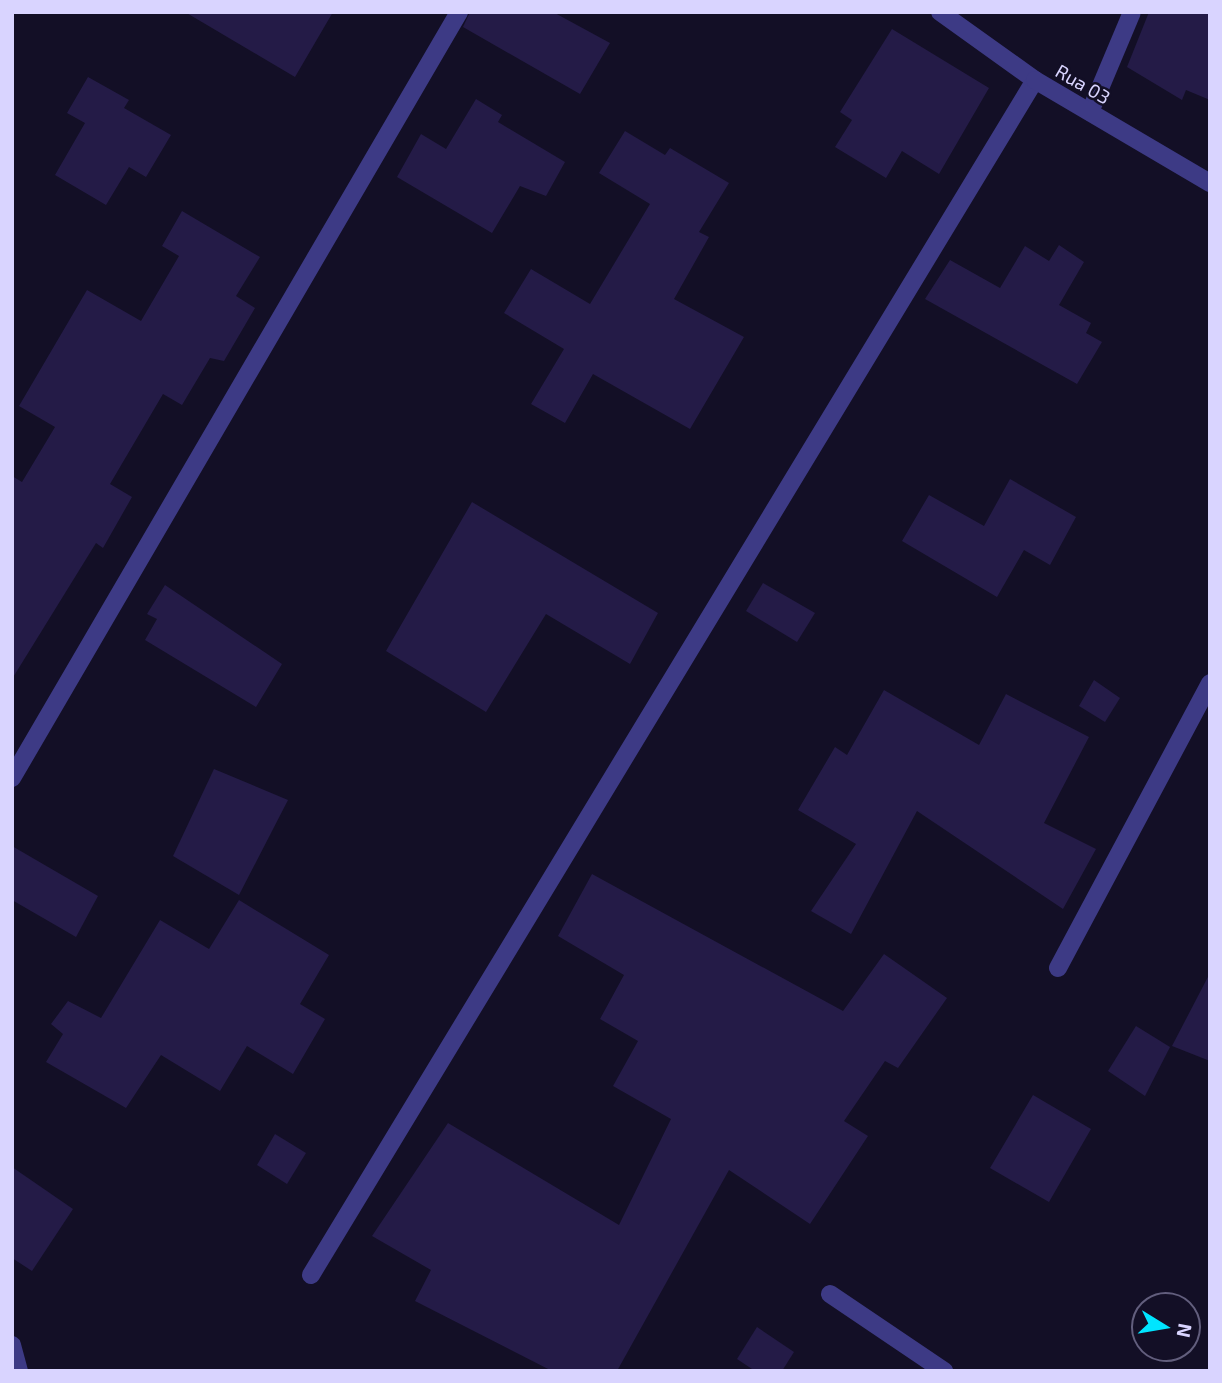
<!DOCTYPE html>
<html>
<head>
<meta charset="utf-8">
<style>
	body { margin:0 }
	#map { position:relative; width:1222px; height:1383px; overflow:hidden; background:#130f26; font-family:"Exo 2",sans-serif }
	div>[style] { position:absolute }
	.building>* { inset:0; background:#241b47 }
	.minor>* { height:18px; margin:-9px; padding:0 9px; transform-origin:9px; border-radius:9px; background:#3d3a85 }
	.tertiary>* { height:18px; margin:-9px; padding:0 9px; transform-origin:9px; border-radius:9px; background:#3d3a85 }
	span { translate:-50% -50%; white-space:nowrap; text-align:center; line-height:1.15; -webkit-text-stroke:5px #130f26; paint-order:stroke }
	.street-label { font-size:19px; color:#d9d4ff }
	.frame { position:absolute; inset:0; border:14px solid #d9d4ff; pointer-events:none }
	.north { position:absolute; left:1131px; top:1292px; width:70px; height:70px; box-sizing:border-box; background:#130f26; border:2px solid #625e7d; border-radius:50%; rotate:101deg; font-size:19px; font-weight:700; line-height:28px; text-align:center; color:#d9d4ff }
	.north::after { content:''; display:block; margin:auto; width:24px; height:32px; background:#00e5ff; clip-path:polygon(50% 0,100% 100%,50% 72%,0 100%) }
</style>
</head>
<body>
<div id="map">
	<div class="building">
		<i style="clip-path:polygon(185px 12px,333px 12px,295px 77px)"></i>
		<i style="clip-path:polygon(470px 12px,553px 12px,610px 43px,580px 94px,463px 27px)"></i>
		<i style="clip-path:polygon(1149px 12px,1210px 12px,1210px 100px,1186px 90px,1182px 100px,1127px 67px)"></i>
		<i style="clip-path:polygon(892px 29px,989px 88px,939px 174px,902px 151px,886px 178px,835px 147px,852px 120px,840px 112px)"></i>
		<i style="clip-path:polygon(88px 77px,129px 100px,124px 108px,171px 135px,146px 177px,129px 167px,106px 205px,55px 175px,85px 123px,67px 113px)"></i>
		<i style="clip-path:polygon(476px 99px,502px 115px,498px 122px,565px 162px,546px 196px,520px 186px,492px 233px,397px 177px,421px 134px,446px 149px)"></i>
		<i style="clip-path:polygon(625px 131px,665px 155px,670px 148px,729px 183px,699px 232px,709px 237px,674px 299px,744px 337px,690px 429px,593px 374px,565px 423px,531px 404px,564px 349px,504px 313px,531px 269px,590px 304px,650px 204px,599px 173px)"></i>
		<i style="clip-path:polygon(182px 211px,260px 257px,236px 296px,255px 308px,224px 361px,210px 358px,182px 405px,163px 394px,110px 484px,132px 497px,103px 548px,96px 543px,12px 679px,12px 476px,22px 482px,55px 427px,19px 406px,87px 290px,141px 321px,179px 256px,162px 246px)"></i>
		<i style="clip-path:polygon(1059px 245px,1084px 262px,1059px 305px,1091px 323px,1086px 333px,1102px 342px,1077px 384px,925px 299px,950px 260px,1000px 288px,1025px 246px,1049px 261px)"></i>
		<i style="clip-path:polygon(1010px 479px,1076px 517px,1050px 565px,1024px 550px,997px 597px,902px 541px,929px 495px,984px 526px)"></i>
		<i style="clip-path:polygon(472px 502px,658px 613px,630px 664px,546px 614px,486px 712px,386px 651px)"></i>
		<i style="clip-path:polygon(763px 583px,815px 613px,797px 642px,746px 611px)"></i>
		<i style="clip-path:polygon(165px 585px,282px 664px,256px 707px,145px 640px,157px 619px,147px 614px)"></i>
		<i style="clip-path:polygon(1094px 680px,1120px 698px,1105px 722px,1079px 706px)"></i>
		<i style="clip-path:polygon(884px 690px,979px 745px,1006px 694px,1089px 737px,1044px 823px,1096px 849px,1063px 909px,917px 811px,851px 934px,811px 911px,856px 844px,798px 810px,835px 747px,847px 755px)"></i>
		<i style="clip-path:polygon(214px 769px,288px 800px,239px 895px,173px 856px)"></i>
		<i style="clip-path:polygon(12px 846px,98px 896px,76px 937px,12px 900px)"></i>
		<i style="clip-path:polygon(592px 874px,843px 1011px,884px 954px,947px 998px,898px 1068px,885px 1061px,844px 1121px,868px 1136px,810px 1224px,729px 1170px,617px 1371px,552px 1371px,415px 1301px,431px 1270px,372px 1236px,448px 1123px,619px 1225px,671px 1119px,613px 1086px,638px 1041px,600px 1019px,624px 975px,558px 936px)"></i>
		<i style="clip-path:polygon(239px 900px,329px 955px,300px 1004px,325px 1019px,293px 1074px,247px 1046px,220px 1091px,161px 1055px,126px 1108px,46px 1062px,63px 1034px,51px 1024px,68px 1001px,101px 1018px,160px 920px,209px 949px)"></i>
		<i style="clip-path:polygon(1210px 973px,1210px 1061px,1172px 1046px)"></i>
		<i style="clip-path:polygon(1136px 1026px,1170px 1047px,1145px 1096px,1108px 1071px)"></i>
		<i style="clip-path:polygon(1033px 1095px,1091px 1129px,1049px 1202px,990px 1168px)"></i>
		<i style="clip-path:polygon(275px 1134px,306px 1153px,287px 1184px,257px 1165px)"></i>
		<i style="clip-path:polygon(12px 1167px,73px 1209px,32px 1271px,12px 1258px)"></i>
		<i style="clip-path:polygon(757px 1327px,794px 1352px,782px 1371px,755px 1371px,737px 1359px)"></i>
	</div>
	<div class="minor">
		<i style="left:1090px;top:112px;width:108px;rotate:-67.2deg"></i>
		<i style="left:12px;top:778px;width:887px;rotate:-59.73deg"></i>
		<i style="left:1058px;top:968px;width:323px;rotate:-61.9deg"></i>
		<i style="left:311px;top:1275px;width:1397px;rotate:-58.79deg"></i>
		<i style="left:830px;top:1294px;width:138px;rotate:34deg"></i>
		<i style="left:12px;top:1345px;width:27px;rotate:75deg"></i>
	</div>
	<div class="tertiary">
		<i style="left:940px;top:12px;width:117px;rotate:35.6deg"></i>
		<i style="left:1035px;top:80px;width:203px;rotate:30.5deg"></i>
	</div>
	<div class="street-label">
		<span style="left:1083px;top:84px;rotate:30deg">Rua 03</span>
	</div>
	<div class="frame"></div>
	<div class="north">N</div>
</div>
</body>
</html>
